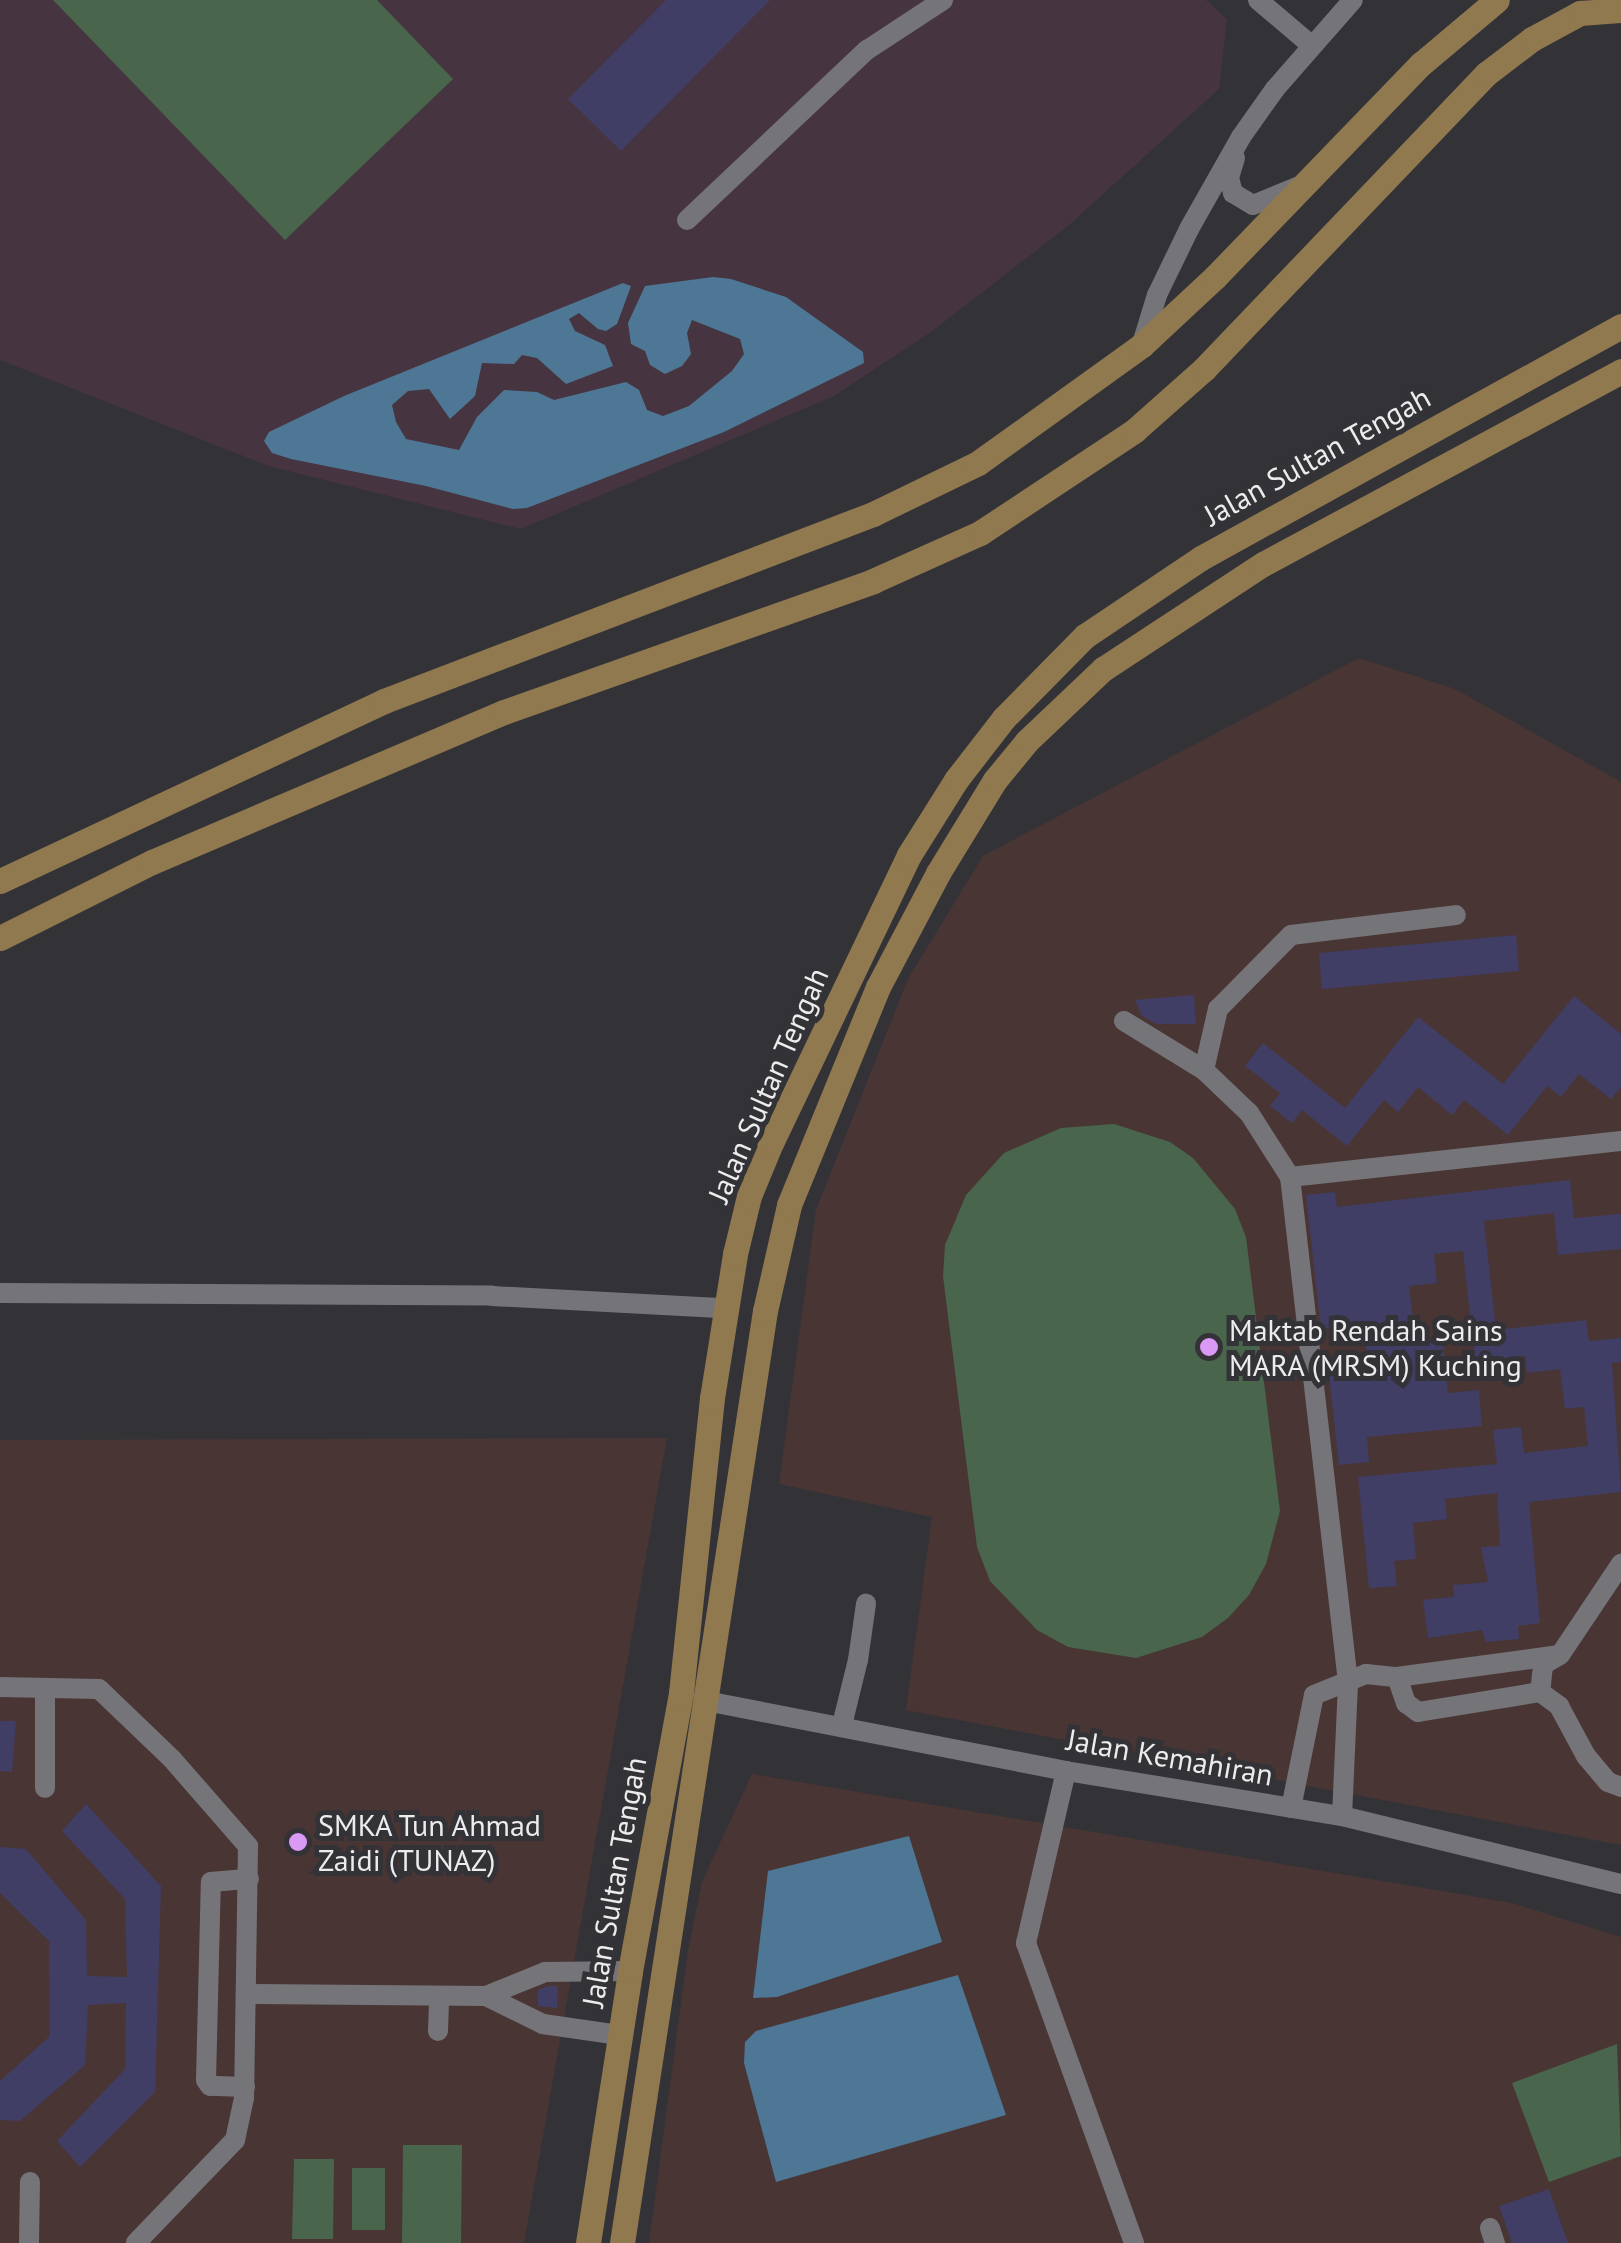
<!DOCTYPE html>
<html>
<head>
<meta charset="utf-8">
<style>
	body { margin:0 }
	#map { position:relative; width:1621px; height:2243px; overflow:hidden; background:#333337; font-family:"PT Sans",sans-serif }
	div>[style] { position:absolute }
	.commercial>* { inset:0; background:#463540 }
	.education>* { inset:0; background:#4a3535 }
	.green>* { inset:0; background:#49654c }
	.water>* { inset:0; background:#4e7795 }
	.building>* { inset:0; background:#403e65 }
	.minor>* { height:20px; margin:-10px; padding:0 10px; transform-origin:10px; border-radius:10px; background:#757579 }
	.major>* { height:25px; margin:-12.5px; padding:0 12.5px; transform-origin:12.5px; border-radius:12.5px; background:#90784f }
	.dots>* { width:28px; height:28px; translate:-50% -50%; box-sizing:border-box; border:5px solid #333337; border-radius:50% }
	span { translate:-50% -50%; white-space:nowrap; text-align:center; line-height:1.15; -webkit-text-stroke:10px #333337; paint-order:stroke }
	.street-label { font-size:30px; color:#ececef }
	.poi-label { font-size:30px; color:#ececef }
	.left { translate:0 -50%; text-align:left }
</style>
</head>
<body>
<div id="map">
	<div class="commercial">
		<i style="clip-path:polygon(0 0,1206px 0,1227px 19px,1219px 89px,1069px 225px,931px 332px,834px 396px,521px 529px,269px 466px,0 360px)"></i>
	</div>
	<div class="education">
		<i style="clip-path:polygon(1359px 658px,1455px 689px,1621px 782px,1621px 1845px,906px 1710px,932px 1517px,779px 1484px,816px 1210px,908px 979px,983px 856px)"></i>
		<i style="clip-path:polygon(667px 1438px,524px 2243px,0 2243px,0 1440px)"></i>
		<i style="clip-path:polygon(752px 1774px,1512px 1903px,1621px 1937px,1621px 2243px,649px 2243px,688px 1951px,702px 1882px)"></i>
	</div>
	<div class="green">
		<i style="clip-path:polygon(53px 0,377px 0,453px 79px,285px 240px)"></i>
		<i style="clip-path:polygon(1114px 1124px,1170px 1142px,1193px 1158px,1235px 1209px,1246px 1237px,1280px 1511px,1266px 1564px,1249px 1595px,1228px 1618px,1202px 1637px,1136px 1658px,1068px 1647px,1037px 1630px,990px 1581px,977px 1547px,943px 1276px,945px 1245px,966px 1195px,1004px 1153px,1061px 1128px)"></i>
		<i style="clip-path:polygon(1617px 2044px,1621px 2156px,1549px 2182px,1512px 2083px)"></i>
		<i style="clip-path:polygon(403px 2145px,462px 2145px,461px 2243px,402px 2243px)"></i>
		<i style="clip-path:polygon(294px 2159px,334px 2159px,333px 2239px,292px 2239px)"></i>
		<i style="clip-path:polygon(352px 2168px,385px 2168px,385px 2230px,352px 2230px)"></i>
	</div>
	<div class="water">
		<i style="clip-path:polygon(713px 277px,731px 279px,786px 297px,863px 352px,864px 363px,724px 432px,527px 508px,513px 509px,426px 486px,291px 459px,272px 453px,264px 441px,269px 432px,344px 396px,623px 283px,631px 286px,617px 324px,606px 331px,598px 329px,579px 313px,569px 319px,575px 331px,605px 345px,613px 366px,566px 384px,537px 358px,522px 355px,514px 364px,482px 363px,475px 396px,450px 419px,429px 389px,408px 391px,392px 405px,396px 422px,406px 439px,459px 450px,477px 417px,504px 390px,537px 392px,554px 400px,626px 382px,639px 390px,647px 410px,663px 416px,689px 406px,732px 371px,744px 354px,740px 339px,692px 320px,687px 333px,691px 354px,682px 366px,665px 374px,650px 365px,645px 351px,631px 344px,628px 323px,645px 286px)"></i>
		<i style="clip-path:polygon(909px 1836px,942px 1942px,777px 1997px,753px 1998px,768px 1871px)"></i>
		<i style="clip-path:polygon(958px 1975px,1006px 2115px,776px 2182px,744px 2063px,745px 2042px,756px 2031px)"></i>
	</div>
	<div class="building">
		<i style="clip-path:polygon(666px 0,770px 0,621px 151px,568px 99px)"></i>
		<i style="clip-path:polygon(1516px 935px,1519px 971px,1322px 989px,1319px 953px)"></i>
		<i style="clip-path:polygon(1194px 995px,1196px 1024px,1156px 1024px,1142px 1016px,1135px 1000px)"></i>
		<i style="clip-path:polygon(1574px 996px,1621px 1034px,1621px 1087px,1611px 1099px,1579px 1074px,1561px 1097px,1547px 1086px,1508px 1135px,1464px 1100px,1452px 1115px,1418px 1087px,1398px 1112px,1384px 1100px,1347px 1146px,1302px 1110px,1292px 1123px,1270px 1106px,1280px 1093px,1245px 1066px,1263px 1043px,1345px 1108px,1418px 1017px,1503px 1084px)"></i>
		<i style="clip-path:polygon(1570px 1180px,1574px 1218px,1621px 1214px,1621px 1249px,1558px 1255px,1554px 1213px,1484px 1221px,1496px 1330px,1586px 1320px,1589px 1341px,1621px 1338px,1621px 1362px,1612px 1363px,1621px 1492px,1529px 1502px,1540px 1623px,1518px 1626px,1519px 1639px,1486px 1642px,1482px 1630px,1428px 1638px,1423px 1600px,1454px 1597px,1453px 1585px,1488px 1582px,1481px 1547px,1500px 1546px,1497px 1493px,1445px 1499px,1447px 1519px,1413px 1523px,1416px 1559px,1394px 1561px,1397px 1586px,1369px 1588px,1358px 1477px,1497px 1464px,1493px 1430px,1521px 1427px,1524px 1453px,1588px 1446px,1584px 1407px,1565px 1409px,1560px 1369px,1527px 1373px,1525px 1356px,1475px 1361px,1463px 1251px,1434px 1254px,1437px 1283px,1409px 1286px,1416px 1343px,1443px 1341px,1448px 1393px,1479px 1390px,1482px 1426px,1367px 1437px,1369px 1462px,1339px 1465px,1328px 1366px,1368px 1362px,1363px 1324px,1321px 1329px,1306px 1195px,1335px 1192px,1337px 1207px)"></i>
		<i style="clip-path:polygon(0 1721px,16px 1721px,12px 1772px,0 1771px)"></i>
		<i style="clip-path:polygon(86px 1804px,161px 1886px,155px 2092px,80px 2167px,57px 2141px,125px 2069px,126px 2003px,88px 2005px,85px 2065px,20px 2121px,0 2120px,0 2081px,50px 2036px,49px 1941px,0 1893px,0 1847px,26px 1849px,86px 1920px,87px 1976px,127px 1977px,125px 1899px,62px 1831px)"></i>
		<i style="clip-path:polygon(548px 1986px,558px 1986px,557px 2008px,538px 2006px,538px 1990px)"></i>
		<i style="clip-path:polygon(1549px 2189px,1568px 2243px,1512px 2243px,1499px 2206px)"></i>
	</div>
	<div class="minor">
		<i style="left:1258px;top:0;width:70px;rotate:40.3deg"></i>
		<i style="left:1235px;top:158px;width:21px;rotate:107deg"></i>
		<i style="left:1229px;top:178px;width:16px;rotate:75deg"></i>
		<i style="left:1233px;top:193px;width:23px;rotate:31deg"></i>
		<i style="left:1253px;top:205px;width:48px;rotate:-22.2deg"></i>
		<i style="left:687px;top:220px;width:248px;rotate:-43.4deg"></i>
		<i style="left:867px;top:50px;width:91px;rotate:-33.3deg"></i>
		<i style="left:1142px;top:344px;width:51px;rotate:-73deg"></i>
		<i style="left:1157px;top:295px;width:73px;rotate:-64.1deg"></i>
		<i style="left:1189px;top:229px;width:106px;rotate:-60.5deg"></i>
		<i style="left:1241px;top:137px;width:59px;rotate:-54.7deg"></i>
		<i style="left:1275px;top:89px;width:118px;rotate:-48.8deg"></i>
		<i style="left:1124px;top:1021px;width:94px;rotate:31.5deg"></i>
		<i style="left:1290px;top:1177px;width:333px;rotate:-6.2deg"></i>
		<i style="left:0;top:1293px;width:492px;rotate:0.3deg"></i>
		<i style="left:492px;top:1296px;width:232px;rotate:3deg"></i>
		<i style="left:1558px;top:1656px;width:17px;rotate:149deg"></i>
		<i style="left:1543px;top:1665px;width:27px;rotate:96deg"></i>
		<i style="left:1540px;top:1692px;width:24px;rotate:36deg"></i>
		<i style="left:1559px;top:1706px;width:57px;rotate:61.6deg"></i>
		<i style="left:1586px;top:1756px;width:34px;rotate:50deg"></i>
		<i style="left:1608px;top:1782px;width:14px;rotate:21deg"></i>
		<i style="left:1397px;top:1677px;width:28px;rotate:71deg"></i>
		<i style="left:1406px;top:1703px;width:15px;rotate:37deg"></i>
		<i style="left:1418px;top:1712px;width:124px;rotate:-9.3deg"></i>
		<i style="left:0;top:1687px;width:99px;rotate:1.2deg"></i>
		<i style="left:99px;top:1689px;width:101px;rotate:43.8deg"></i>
		<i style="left:172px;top:1759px;width:116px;rotate:48.9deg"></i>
		<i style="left:248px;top:1846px;width:252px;rotate:90.9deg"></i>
		<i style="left:244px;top:2098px;width:43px;rotate:102.1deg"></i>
		<i style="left:235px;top:2140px;width:143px;rotate:133.9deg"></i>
		<i style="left:45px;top:1688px;width:100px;rotate:90deg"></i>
		<i style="left:706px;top:1701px;width:367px;rotate:11deg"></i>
		<i style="left:1066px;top:1771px;width:280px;rotate:9.3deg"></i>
		<i style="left:1342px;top:1816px;width:287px;rotate:13.7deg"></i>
		<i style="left:842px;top:1725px;width:67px;rotate:-76.2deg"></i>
		<i style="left:858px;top:1660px;width:57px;rotate:-81.9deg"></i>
		<i style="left:1066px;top:1771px;width:177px;rotate:103.1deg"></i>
		<i style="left:1026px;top:1943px;width:319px;rotate:70.2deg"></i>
		<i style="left:1291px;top:1808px;width:115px;rotate:-78.5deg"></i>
		<i style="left:1314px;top:1695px;width:56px;rotate:-22deg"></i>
		<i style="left:1366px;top:1674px;width:31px;rotate:6deg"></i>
		<i style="left:1397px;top:1677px;width:164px;rotate:-7.7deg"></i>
		<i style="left:1560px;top:1655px;width:110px;rotate:-56.2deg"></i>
		<i style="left:1342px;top:1816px;width:134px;rotate:-87.4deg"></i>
		<i style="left:1348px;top:1682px;width:508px;rotate:-96.55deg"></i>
		<i style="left:1290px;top:1177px;width:76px;rotate:-122.6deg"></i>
		<i style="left:1249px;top:1113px;width:62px;rotate:-136.3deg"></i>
		<i style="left:1204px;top:1070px;width:63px;rotate:-77.1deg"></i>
		<i style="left:1218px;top:1009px;width:104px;rotate:-45.4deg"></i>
		<i style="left:1291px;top:935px;width:166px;rotate:-6.9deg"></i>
		<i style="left:248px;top:1994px;width:238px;rotate:0.5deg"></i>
		<i style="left:486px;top:1996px;width:64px;rotate:-22.1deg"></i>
		<i style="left:545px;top:1972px;width:85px;rotate:-0.7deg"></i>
		<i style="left:486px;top:1996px;width:64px;rotate:26.2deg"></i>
		<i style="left:543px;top:2024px;width:77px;rotate:8.2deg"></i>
		<i style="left:438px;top:2031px;width:35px;rotate:-88deg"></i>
		<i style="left:245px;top:2087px;width:35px;rotate:-178deg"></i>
		<i style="left:210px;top:2086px;width:7px;rotate:-124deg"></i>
		<i style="left:206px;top:2080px;width:198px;rotate:-88.6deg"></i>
		<i style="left:211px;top:1882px;width:38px;rotate:-5deg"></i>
		<i style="left:1490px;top:2228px;width:16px;rotate:72deg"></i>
		<i style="left:29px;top:2243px;width:61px;rotate:-89.1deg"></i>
	</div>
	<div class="major">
		<i style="left:0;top:881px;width:424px;rotate:-25.1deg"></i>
		<i style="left:384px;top:701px;width:524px;rotate:-20.93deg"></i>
		<i style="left:873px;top:514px;width:117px;rotate:-25.9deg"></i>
		<i style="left:978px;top:463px;width:202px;rotate:-35.7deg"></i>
		<i style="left:1142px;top:345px;width:100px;rotate:-43deg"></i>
		<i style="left:1215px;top:277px;width:296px;rotate:-46deg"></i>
		<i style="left:1421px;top:64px;width:99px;rotate:-40.1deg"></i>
		<i style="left:0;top:938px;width:170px;rotate:-26.6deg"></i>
		<i style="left:152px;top:862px;width:383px;rotate:-23.1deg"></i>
		<i style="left:504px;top:712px;width:392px;rotate:-19.5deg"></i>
		<i style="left:873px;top:581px;width:117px;rotate:-24.2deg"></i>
		<i style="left:980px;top:533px;width:185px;rotate:-33.5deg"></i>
		<i style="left:1134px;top:431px;width:94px;rotate:-41.5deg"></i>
		<i style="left:1204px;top:369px;width:408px;rotate:-46.3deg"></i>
		<i style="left:1486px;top:74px;width:58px;rotate:-37.3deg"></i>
		<i style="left:1532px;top:39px;width:55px;rotate:-28.4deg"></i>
		<i style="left:1580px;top:13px;width:41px;rotate:-4.2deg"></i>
		<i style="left:588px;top:2243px;width:275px;rotate:-81.2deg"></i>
		<i style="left:630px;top:1971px;width:283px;rotate:-79.6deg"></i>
		<i style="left:681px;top:1693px;width:297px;rotate:-84deg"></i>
		<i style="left:712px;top:1398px;width:146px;rotate:-80.9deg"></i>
		<i style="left:735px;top:1254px;width:60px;rotate:-76.4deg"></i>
		<i style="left:749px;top:1196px;width:57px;rotate:-67.5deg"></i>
		<i style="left:771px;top:1143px;width:319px;rotate:-64.4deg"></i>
		<i style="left:909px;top:855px;width:89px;rotate:-57.9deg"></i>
		<i style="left:956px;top:780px;width:78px;rotate:-52.3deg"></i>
		<i style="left:1004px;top:718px;width:115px;rotate:-45.4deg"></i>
		<i style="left:1085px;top:636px;width:140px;rotate:-33.9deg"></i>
		<i style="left:1201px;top:558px;width:480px;rotate:-28.9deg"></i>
		<i style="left:622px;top:2243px;width:943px;rotate:-81.28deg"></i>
		<i style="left:765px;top:1311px;width:109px;rotate:-77.2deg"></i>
		<i style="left:789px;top:1205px;width:235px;rotate:-67.8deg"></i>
		<i style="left:878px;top:987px;width:129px;rotate:-62.2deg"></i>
		<i style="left:938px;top:873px;width:109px;rotate:-58.5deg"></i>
		<i style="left:995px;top:780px;width:50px;rotate:-50.6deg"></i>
		<i style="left:1027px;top:741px;width:105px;rotate:-43.5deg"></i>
		<i style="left:1103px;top:669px;width:191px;rotate:-33.3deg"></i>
		<i style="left:1263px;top:564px;width:407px;rotate:-28.3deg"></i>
	</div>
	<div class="dots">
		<i style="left:1209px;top:1347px;background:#db99f6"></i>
		<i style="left:298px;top:1842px;background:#db99f6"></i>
	</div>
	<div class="street-label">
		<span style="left:1317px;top:456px;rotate:-29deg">Jalan Sultan Tengah</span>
		<span style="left:768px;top:1085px;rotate:-66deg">Jalan Sultan Tengah</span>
		<span style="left:1170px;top:1757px;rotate:10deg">Jalan Kemahiran</span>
		<span style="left:614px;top:1882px;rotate:-80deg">Jalan Sultan Tengah</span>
	</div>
	<div class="poi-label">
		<span class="left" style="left:1229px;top:1347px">Maktab Rendah Sains<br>MARA (MRSM) Kuching</span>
		<span class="left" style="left:318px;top:1842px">SMKA Tun Ahmad<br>Zaidi (TUNAZ)</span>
	</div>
</div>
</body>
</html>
